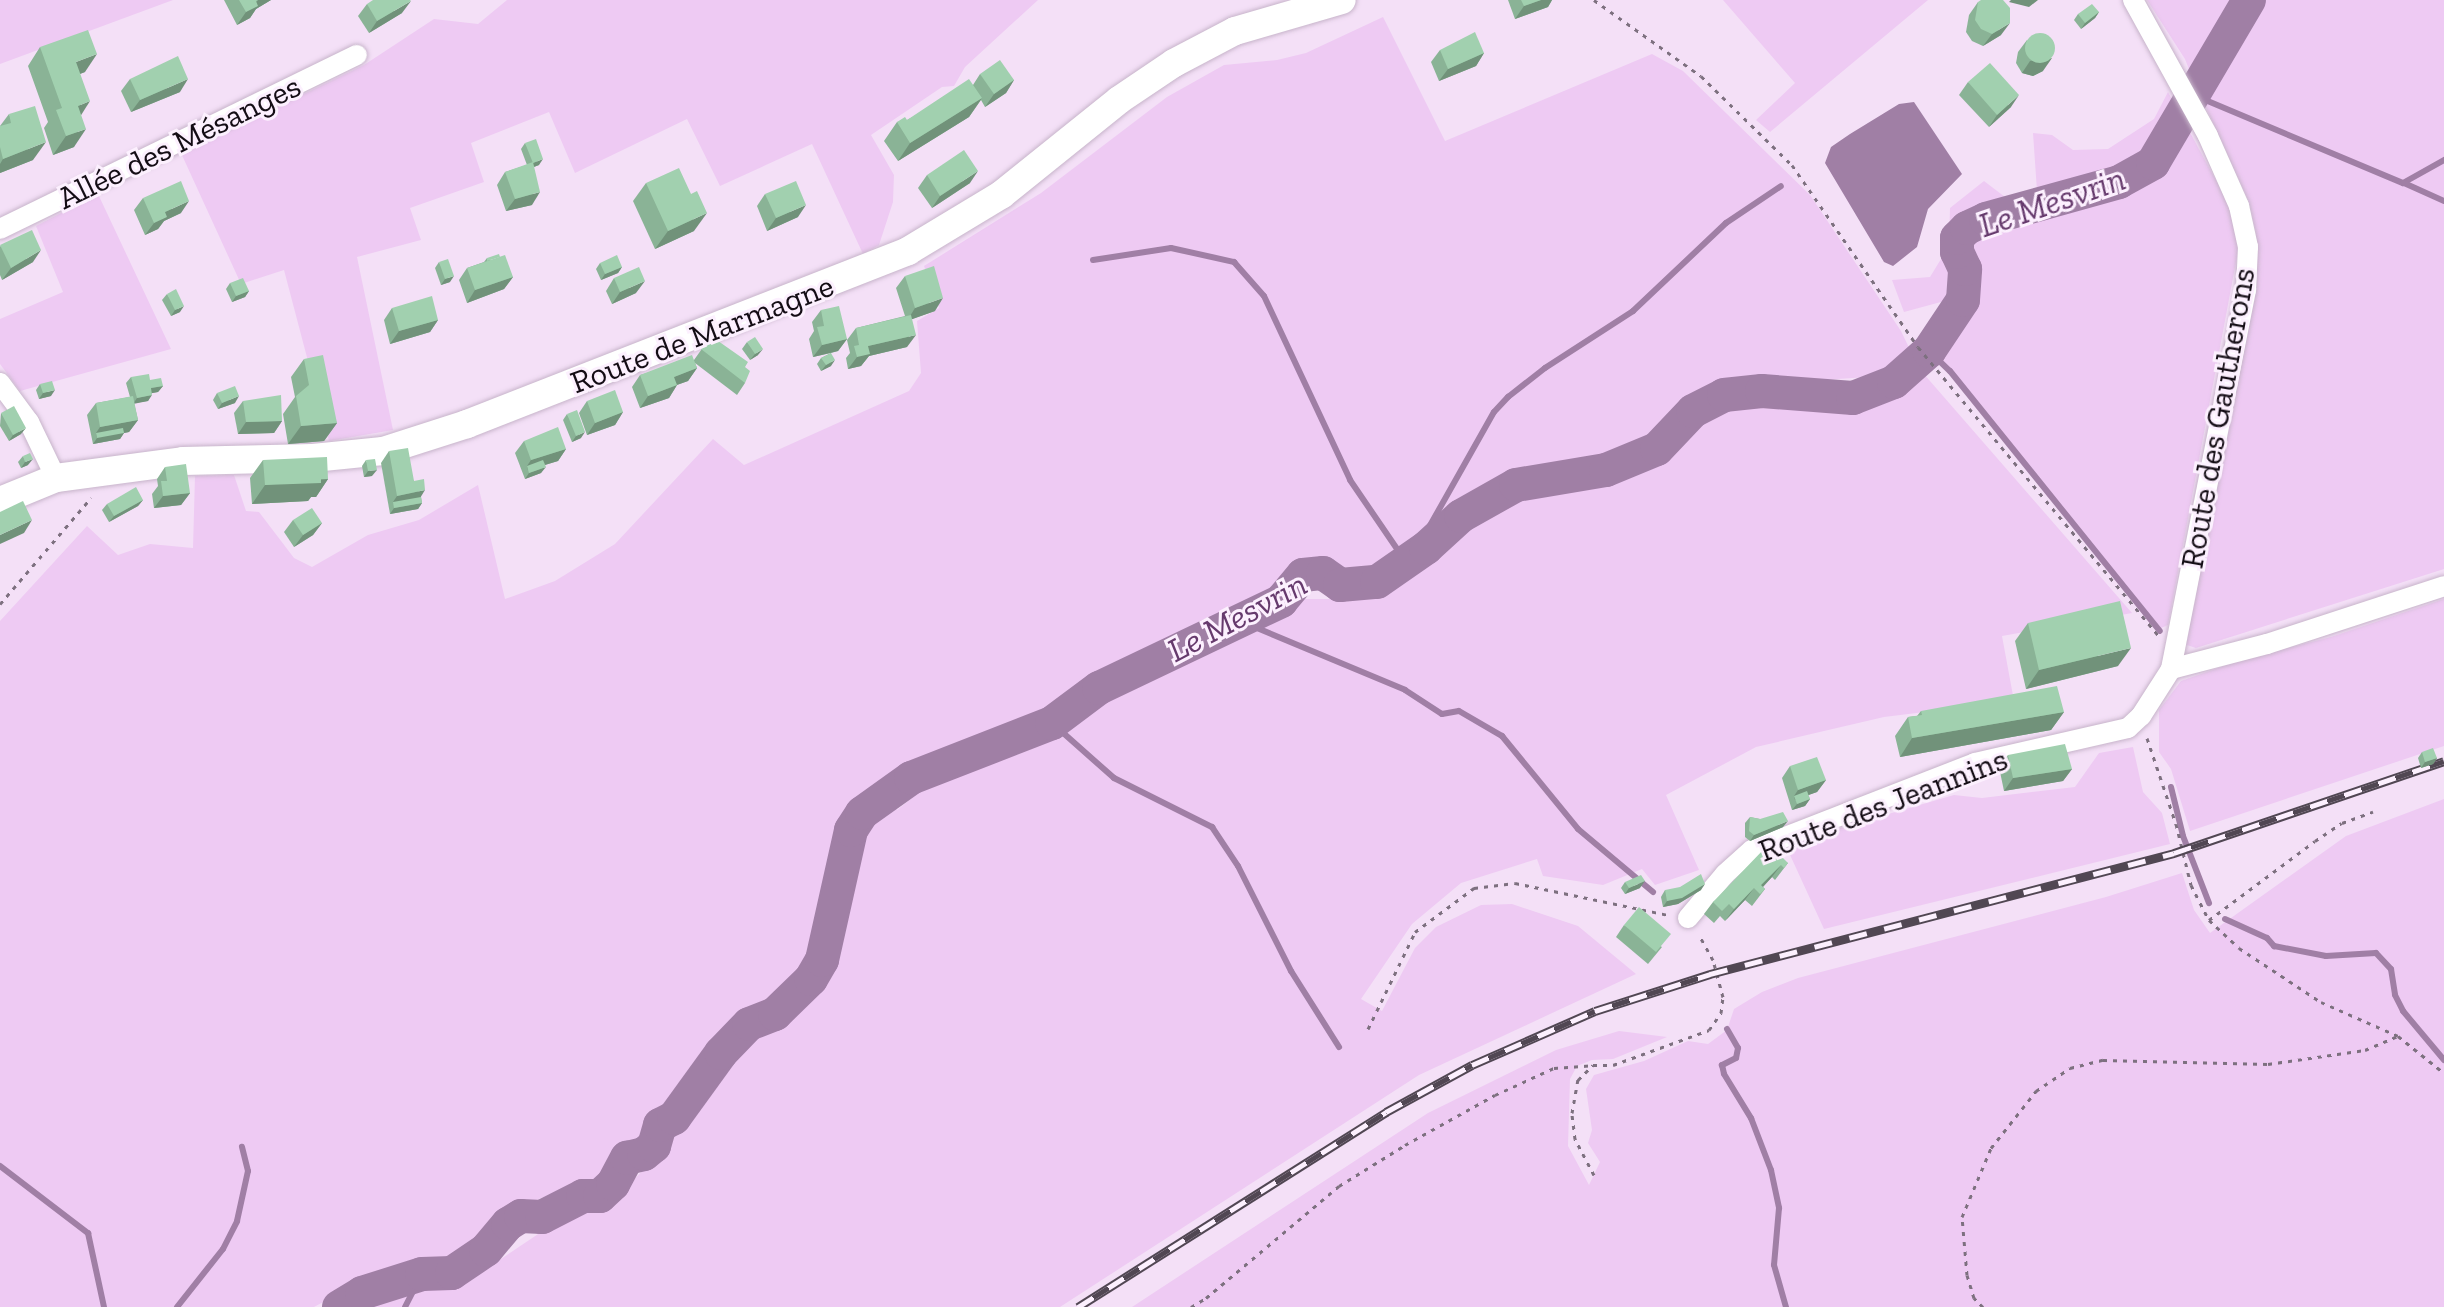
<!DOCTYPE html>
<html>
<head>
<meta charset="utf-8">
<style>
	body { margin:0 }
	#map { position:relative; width:2444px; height:1307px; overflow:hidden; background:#f4e0f7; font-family:"Zilla Slab",serif }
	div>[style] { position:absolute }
	.green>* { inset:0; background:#eecaf3 }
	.water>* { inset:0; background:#a07fa5 }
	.stream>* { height:6px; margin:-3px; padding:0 3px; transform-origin:3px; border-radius:3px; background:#a07fa5 }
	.river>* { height:34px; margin:-17px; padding:0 17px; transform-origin:17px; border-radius:17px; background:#a07fa5 }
	.path>* { height:3px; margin-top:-1.5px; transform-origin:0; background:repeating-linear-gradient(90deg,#7d707f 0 4px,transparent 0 10px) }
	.roads { filter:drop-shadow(0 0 2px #c7b4ca) drop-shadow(0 0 2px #c7b4ca) }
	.minor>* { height:20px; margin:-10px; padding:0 10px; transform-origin:10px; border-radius:10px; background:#fff }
	.secondary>* { height:28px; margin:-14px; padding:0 14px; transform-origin:14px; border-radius:14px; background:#fff }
	.rail>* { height:9px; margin-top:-4.5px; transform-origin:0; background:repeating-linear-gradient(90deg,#fcf0fe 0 18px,#514753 0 36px); box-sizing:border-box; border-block:2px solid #514753 }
	.wall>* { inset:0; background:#8ab396 }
	.shaded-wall>* { inset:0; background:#71927a }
	.building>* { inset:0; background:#a1d0af }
	.round { border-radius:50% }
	span { translate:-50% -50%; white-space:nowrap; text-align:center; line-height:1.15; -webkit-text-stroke:6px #fcf0fe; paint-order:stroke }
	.street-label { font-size:32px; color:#140d15 }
	.water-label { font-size:34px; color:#663a6d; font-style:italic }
</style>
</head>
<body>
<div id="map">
	<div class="green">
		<i style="clip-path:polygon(0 0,173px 0,0 64px)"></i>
		<i style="clip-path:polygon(507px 0,1038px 0,965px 67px,954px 86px,942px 87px,871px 135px,894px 175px,893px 202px,879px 245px,863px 254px,812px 144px,720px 186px,687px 119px,575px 173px,549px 112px,471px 143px,484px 182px,410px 208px,421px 240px,357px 257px,393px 430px,329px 441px,284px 270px,241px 284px,181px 153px,364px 65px,434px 19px,478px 24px)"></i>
		<i style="clip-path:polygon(1723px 0,1928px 0,1770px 132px,1756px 120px,1795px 83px)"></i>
		<i style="clip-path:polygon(2147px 0,2444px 0,2444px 569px,2196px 648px,2184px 644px,2257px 285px,2256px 233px,2249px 202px,2203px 101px,2216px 69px,2194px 82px,2185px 59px)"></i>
		<i style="clip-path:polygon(1383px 17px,1445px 141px,1652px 54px,1683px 71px,1810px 195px,1901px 331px,1914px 358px,1869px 377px,1741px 385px,1702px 398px,1647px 443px,1611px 462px,1513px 479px,1453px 510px,1380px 572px,1305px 562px,1268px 598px,1120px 661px,1045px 717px,969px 742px,882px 779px,897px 810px,933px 781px,1019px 754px,1084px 712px,1109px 689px,1282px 613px,1304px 599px,1346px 599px,1379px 589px,1455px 535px,1536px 490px,1619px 478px,1658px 455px,1693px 419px,1727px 403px,1756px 399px,1786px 407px,1821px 408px,1860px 403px,1923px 373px,2132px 613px,2002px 636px,2014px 701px,1884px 717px,1756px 747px,1666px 795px,1699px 870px,1655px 885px,1642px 869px,1603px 885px,1543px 876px,1537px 859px,1461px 883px,1412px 924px,1361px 999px,1382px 1011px,1415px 948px,1436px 927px,1481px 905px,1512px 904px,1578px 926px,1636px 974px,1419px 1075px,1060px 1307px,356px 1307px,388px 1292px,445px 1288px,480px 1273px,568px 1214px,614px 1201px,657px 1155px,643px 1142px,619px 1149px,603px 1182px,580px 1182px,505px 1213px,478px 1245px,439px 1262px,351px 1287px,314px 1307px,0 1307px,0 621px,87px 526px,118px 555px,150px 544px,193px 548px,195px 476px,234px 475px,246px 511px,259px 512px,294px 558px,312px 567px,368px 535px,419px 520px,478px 485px,505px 599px,555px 581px,615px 544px,713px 439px,744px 465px,909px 391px,921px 373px,917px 321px,939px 308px,924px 266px,1041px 193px,1167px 97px,1224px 65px,1277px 60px,1306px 53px)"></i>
		<i style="clip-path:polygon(2168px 92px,2231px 208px,2238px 251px,2168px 625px,2161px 628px,1937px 357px,1974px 293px,1904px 312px,1892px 280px,1930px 277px,1949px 246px,1950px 208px,1984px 181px,2005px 197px,2037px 191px,2033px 133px,2052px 135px,2073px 150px,2108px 149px,2154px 119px)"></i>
		<i style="clip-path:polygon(98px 194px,171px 349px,20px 391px,0 364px,0 319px,63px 292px,36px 226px)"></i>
		<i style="clip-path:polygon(2444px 599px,2444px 746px,2190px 831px,2171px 769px,2159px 752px,2159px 710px,2181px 681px,2244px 659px,2331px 637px)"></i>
		<i style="clip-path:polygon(2133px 747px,2143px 792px,2162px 813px,2170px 844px,1824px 929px,1785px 844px,1954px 795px,1982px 798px,2075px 787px,2099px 753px)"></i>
		<i style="clip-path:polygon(2444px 799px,2444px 1307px,1132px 1307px,1428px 1113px,1556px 1050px,1619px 1031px,1667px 1037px,1613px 1059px,1592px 1060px,1577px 1066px,1570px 1079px,1568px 1146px,1589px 1185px,1600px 1162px,1588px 1143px,1592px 1130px,1586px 1089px,1594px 1075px,1644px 1061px,1688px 1041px,1708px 1044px,1727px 1030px,1734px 1009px,1762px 992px,1798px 978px,2106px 897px,2182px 873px,2194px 910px,2210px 933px,2346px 836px)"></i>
	</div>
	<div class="water">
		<i style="clip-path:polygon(1914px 102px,1962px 174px,1928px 209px,1917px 247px,1893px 266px,1884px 262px,1825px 163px,1831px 147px,1850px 134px,1899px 104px)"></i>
	</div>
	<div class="stream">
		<i style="left:2191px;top:94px;width:230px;rotate:22.8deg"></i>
		<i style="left:2403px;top:183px;width:47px;rotate:-29.3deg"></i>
		<i style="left:2404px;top:183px;width:44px;rotate:24.2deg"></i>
		<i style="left:1093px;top:260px;width:79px;rotate:-8.7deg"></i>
		<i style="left:1171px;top:248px;width:65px;rotate:12.5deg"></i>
		<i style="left:1234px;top:262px;width:45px;rotate:48.6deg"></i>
		<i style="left:1264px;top:296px;width:203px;rotate:64.9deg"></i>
		<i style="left:1350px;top:480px;width:99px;rotate:55.7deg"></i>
		<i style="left:1929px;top:351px;width:29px;rotate:44deg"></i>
		<i style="left:1950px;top:371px;width:334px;rotate:51.1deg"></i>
		<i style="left:1426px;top:548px;width:19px;rotate:-84deg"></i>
		<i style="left:1428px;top:529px;width:134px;rotate:-60.6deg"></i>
		<i style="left:1494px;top:412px;width:21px;rotate:-47deg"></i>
		<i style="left:1508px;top:397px;width:47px;rotate:-38.1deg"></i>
		<i style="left:1545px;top:368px;width:105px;rotate:-32.9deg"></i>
		<i style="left:1633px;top:311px;width:128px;rotate:-43.4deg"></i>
		<i style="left:1726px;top:223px;width:66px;rotate:-33.9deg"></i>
		<i style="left:1238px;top:620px;width:181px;rotate:22.7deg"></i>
		<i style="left:1405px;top:690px;width:44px;rotate:33deg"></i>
		<i style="left:1442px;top:714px;width:17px;rotate:-10deg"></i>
		<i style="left:1459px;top:711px;width:50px;rotate:30.2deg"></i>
		<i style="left:1502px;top:736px;width:120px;rotate:50.7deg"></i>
		<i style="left:1578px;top:829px;width:98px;rotate:40deg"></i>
		<i style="left:1052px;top:723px;width:83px;rotate:41.6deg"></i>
		<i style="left:1114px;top:778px;width:110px;rotate:26.6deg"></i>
		<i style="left:1212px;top:827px;width:47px;rotate:56.3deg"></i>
		<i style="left:1238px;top:866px;width:118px;rotate:63.2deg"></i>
		<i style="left:1291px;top:971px;width:90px;rotate:57.7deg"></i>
		<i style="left:2171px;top:787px;width:50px;rotate:76.2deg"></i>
		<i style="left:2183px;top:836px;width:72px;rotate:68.8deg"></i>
		<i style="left:2225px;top:919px;width:46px;rotate:24.3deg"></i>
		<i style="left:2267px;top:938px;width:11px;rotate:49deg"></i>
		<i style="left:2274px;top:946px;width:53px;rotate:10.9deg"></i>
		<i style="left:2326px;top:956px;width:50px;rotate:-3.4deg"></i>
		<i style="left:2376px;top:953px;width:22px;rotate:47deg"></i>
		<i style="left:2391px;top:969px;width:26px;rotate:81deg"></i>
		<i style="left:2395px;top:995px;width:18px;rotate:63deg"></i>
		<i style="left:2403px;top:1011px;width:64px;rotate:50.1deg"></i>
		<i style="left:1727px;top:1029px;width:22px;rotate:60deg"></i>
		<i style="left:1738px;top:1048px;width:10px;rotate:101deg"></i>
		<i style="left:1736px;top:1058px;width:16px;rotate:153deg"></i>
		<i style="left:1722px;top:1065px;width:9px;rotate:77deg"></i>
		<i style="left:1724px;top:1074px;width:52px;rotate:58.5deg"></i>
		<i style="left:1751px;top:1118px;width:56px;rotate:69deg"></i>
		<i style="left:1771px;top:1170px;width:39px;rotate:78deg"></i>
		<i style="left:1779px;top:1208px;width:57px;rotate:95deg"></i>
		<i style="left:1774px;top:1265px;width:44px;rotate:74.1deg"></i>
		<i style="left:0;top:1166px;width:111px;rotate:37.3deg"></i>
		<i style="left:88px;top:1233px;width:76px;rotate:77.8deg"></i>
		<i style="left:177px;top:1307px;width:74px;rotate:-51.6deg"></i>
		<i style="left:223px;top:1249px;width:31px;rotate:-63deg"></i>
		<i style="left:237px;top:1221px;width:51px;rotate:-77.6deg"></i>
		<i style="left:248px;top:1171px;width:25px;rotate:-104deg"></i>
		<i style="left:405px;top:1307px;width:37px;rotate:-63deg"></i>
	</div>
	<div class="river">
		<i style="left:339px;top:1307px;width:27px;rotate:-31deg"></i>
		<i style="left:362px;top:1293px;width:63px;rotate:-17.6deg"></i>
		<i style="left:422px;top:1274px;width:30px;rotate:-2deg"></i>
		<i style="left:452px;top:1273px;width:41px;rotate:-34.1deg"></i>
		<i style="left:486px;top:1250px;width:34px;rotate:-50deg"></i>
		<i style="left:508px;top:1224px;width:15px;rotate:-32deg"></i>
		<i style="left:521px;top:1216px;width:21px;rotate:3deg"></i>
		<i style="left:542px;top:1217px;width:46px;rotate:-27.1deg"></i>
		<i style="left:583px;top:1196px;width:17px"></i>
		<i style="left:600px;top:1196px;width:18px;rotate:-43deg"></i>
		<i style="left:613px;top:1184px;width:30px;rotate:-62deg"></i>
		<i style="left:627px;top:1158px;width:17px;rotate:-13deg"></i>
		<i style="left:644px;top:1154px;width:13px;rotate:-39deg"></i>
		<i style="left:654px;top:1146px;width:22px;rotate:-74deg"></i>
		<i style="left:660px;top:1125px;width:16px;rotate:-27deg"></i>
		<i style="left:674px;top:1118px;width:80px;rotate:-54.1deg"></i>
		<i style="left:721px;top:1053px;width:40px;rotate:-46deg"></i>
		<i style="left:749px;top:1024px;width:28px;rotate:-21deg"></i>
		<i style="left:775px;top:1014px;width:50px;rotate:-44.2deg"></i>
		<i style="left:811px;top:979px;width:22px;rotate:-60deg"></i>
		<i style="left:822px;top:960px;width:133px;rotate:-77.4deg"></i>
		<i style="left:851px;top:830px;width:20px;rotate:-57deg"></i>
		<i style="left:862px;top:813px;width:60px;rotate:-35.5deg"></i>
		<i style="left:911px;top:778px;width:151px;rotate:-21.3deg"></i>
		<i style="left:1052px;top:723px;width:59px;rotate:-36.7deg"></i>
		<i style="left:1099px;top:688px;width:202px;rotate:-25.5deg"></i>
		<i style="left:1281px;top:601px;width:34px;rotate:-50deg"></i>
		<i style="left:1303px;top:575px;width:20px;rotate:-6deg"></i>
		<i style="left:1323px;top:573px;width:21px;rotate:35deg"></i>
		<i style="left:1340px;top:585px;width:37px;rotate:-5deg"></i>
		<i style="left:1377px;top:582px;width:60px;rotate:-34.8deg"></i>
		<i style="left:1426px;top:548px;width:47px;rotate:-42.4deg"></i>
		<i style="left:1461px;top:516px;width:63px;rotate:-29.4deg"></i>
		<i style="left:1516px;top:485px;width:91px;rotate:-9.5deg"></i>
		<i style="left:1606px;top:470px;width:55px;rotate:-22.4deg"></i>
		<i style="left:1657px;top:449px;width:52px;rotate:-46.5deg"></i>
		<i style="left:1693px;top:411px;width:35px;rotate:-27deg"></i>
		<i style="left:1724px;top:395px;width:38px;rotate:-6deg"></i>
		<i style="left:1762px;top:391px;width:91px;rotate:4.4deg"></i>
		<i style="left:1853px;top:398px;width:44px;rotate:-21.3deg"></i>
		<i style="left:1894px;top:382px;width:47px;rotate:-41.5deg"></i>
		<i style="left:1929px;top:351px;width:61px;rotate:-56.3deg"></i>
		<i style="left:1963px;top:300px;width:31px;rotate:-86deg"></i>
		<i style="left:1965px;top:269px;width:19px;rotate:-115deg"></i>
		<i style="left:1957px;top:252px;width:14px;rotate:-90deg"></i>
		<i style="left:1957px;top:238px;width:14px;rotate:-45deg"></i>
		<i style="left:1967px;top:228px;width:21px;rotate:-25deg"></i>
		<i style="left:1986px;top:219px;width:138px;rotate:-15.5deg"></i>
		<i style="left:2119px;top:182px;width:39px;rotate:-29deg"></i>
		<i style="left:2153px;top:163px;width:189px;rotate:-59.5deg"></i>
	</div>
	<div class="path">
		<i style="left:1594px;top:0;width:131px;rotate:35.4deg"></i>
		<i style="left:1701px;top:76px;width:127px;rotate:44.4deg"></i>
		<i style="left:1792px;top:165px;width:221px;rotate:55.3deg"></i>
		<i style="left:1918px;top:347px;width:376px;rotate:50.2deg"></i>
		<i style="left:0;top:604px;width:140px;rotate:-49.4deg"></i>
		<i style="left:2147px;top:738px;width:91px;rotate:71.4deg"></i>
		<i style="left:2176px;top:824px;width:63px;rotate:76.2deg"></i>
		<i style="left:2191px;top:885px;width:39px;rotate:63deg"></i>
		<i style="left:2209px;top:920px;width:41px;rotate:43deg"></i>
		<i style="left:2239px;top:948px;width:98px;rotate:33.4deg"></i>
		<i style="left:2321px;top:1002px;width:84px;rotate:23.8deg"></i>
		<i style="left:2398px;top:1036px;width:59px;rotate:38.8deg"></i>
		<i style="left:2209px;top:920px;width:132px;rotate:-36.7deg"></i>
		<i style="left:2315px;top:841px;width:32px;rotate:-34deg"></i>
		<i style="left:2342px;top:823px;width:33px;rotate:-20deg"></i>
		<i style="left:1368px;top:1029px;width:108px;rotate:-64.1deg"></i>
		<i style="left:1415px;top:932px;width:74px;rotate:-36.7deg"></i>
		<i style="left:1474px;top:888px;width:41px;rotate:-7deg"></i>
		<i style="left:1515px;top:883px;width:156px;rotate:11.8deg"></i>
		<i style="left:1594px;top:1175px;width:41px;rotate:-117.8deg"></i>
		<i style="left:1575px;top:1139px;width:26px;rotate:-97deg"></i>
		<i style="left:1572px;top:1113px;width:34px;rotate:-80deg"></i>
		<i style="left:1578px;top:1080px;width:21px;rotate:-45deg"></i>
		<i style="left:1593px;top:1065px;width:20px"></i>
		<i style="left:1613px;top:1065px;width:102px;rotate:-20deg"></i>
		<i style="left:1709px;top:1030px;width:21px;rotate:-55deg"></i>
		<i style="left:1721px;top:1013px;width:16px;rotate:-83deg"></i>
		<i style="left:1723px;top:997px;width:38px;rotate:-105deg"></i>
		<i style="left:1713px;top:960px;width:29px;rotate:-119deg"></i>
		<i style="left:1191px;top:1307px;width:17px;rotate:-31deg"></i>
		<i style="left:1206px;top:1298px;width:174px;rotate:-40.1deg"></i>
		<i style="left:1339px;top:1186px;width:78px;rotate:-31.8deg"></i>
		<i style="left:1405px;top:1145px;width:103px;rotate:-29.1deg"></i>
		<i style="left:1495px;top:1095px;width:65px;rotate:-24.6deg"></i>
		<i style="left:1554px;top:1068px;width:39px;rotate:-4deg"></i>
		<i style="left:1983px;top:1307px;width:13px;rotate:-135deg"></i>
		<i style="left:1974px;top:1298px;width:24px;rotate:-107deg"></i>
		<i style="left:1967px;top:1275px;width:58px;rotate:-94.9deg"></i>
		<i style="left:1962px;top:1217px;width:75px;rotate:-67.2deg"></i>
		<i style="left:1991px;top:1148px;width:73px;rotate:-51.7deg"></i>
		<i style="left:2036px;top:1091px;width:41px;rotate:-34.1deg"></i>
		<i style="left:2070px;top:1068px;width:34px;rotate:-14deg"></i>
		<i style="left:2103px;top:1060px;width:165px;rotate:1.4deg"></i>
		<i style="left:2268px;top:1064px;width:98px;rotate:-8.2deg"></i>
		<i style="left:2365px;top:1050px;width:36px;rotate:-23deg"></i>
	</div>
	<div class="roads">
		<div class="minor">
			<i style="left:2133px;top:0;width:155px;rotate:61.1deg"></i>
			<i style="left:2208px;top:136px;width:77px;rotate:66.1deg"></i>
			<i style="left:2239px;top:206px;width:42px;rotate:77.6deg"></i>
			<i style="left:2248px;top:247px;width:43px;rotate:92.7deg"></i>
			<i style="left:2246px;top:290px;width:386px;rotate:101.2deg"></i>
			<i style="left:0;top:229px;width:397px;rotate:-26deg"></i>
			<i style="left:0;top:383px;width:49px;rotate:53.4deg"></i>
			<i style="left:29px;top:422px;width:62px;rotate:64.3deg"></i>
			<i style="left:1688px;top:918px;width:57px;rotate:-49.9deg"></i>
			<i style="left:1725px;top:874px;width:36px;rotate:-42deg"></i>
			<i style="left:1752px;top:850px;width:239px;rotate:-21.3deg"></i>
			<i style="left:1975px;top:763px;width:157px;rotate:-12.9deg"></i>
			<i style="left:2128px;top:728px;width:18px;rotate:-43deg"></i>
			<i style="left:2141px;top:716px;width:56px;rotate:-57.4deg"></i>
			<i style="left:2171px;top:669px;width:99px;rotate:-14.6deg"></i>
			<i style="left:2267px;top:644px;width:186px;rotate:-18.1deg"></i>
		</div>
		<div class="secondary">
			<i style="left:0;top:501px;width:61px;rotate:-22.3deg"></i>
			<i style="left:56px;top:478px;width:128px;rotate:-7.6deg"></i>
			<i style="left:183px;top:461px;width:130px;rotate:-1.3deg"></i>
			<i style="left:313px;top:458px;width:70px;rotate:-5.7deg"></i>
			<i style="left:383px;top:451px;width:88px;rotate:-17.8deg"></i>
			<i style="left:467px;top:424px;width:474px;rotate:-21.4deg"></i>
			<i style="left:908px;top:251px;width:109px;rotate:-31.1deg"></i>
			<i style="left:1001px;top:195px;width:151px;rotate:-38.8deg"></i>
			<i style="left:1119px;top:100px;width:66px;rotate:-33.9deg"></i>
			<i style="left:1174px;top:63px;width:69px;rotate:-27.7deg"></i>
			<i style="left:1235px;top:31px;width:111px;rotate:-16.2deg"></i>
		</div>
	</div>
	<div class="rail">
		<i style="left:1078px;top:1307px;width:365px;rotate:-32.3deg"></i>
		<i style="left:1386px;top:1112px;width:98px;rotate:-28.7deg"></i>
		<i style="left:1472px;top:1065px;width:134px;rotate:-23.7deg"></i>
		<i style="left:1595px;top:1011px;width:121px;rotate:-17.8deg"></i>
		<i style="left:1710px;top:974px;width:480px;rotate:-14.6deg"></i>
		<i style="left:2174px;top:853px;width:285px;rotate:-18.8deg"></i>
	</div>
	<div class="wall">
		<i style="clip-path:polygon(224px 0,271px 0,256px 9px,250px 18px,237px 25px)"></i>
		<i style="clip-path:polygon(1508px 0,1552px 0,1548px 7px,1515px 19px)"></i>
		<i style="clip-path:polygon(1978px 2px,2001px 35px,1983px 46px,1972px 41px,1966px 32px,1969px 15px)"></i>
		<i style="clip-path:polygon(367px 4px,402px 13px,369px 33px,358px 16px)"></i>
		<i style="clip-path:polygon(2099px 12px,2095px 18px,2081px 29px,2074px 20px,2078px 14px)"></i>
		<i style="clip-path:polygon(2027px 40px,2043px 71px,2033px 76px,2022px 73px,2016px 63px,2018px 52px)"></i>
		<i style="clip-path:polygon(40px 47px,85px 72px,80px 74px,81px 115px,74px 147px,53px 155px,44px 128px,48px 122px,28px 66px)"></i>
		<i style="clip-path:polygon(1440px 50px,1484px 53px,1476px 66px,1439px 81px,1431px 62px)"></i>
		<i style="clip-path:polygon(980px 74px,1014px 80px,1006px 93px,985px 107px,981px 100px,969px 117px,898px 161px,884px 141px,897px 122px,907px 120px,973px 85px)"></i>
		<i style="clip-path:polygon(130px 79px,180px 92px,131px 112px,121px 91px)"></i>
		<i style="clip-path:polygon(1968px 82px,2011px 107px,1989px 127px,1959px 95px)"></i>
		<i style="clip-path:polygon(9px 114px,33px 160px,0 173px,0 126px)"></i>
		<i style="clip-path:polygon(525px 143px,539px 165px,534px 167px,532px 205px,506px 211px,497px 185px,505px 172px,527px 165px,521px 149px)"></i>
		<i style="clip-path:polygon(927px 175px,970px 183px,932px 208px,918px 188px)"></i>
		<i style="clip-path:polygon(646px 183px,691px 194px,694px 231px,655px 249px,633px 201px)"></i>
		<i style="clip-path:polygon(765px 194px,798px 217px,767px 231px,757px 206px)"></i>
		<i style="clip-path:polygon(143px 198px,181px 213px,164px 221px,158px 229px,145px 235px,134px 210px)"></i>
		<i style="clip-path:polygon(0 246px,33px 262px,2px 280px,0 275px)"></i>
		<i style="clip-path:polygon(487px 258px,513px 277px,504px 289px,467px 303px,459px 280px,467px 268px,484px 262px)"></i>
		<i style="clip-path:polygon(439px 262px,450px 282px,441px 285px,435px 268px)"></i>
		<i style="clip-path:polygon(600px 263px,622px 267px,618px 273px,601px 280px,596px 269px)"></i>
		<i style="clip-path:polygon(905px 276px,935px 311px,912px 319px,907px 347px,869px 356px,861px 366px,848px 369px,846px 358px,850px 353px,847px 340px,856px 328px,905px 316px,896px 288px)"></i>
		<i style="clip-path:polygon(614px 278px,636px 293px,612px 304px,606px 291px)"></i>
		<i style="clip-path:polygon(230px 283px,249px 291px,245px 297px,232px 302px,226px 289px)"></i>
		<i style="clip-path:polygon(167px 294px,180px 312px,171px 316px,162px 300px)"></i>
		<i style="clip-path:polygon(392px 308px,438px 320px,430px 332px,390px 344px,384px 320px)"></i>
		<i style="clip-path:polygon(821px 310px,847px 339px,838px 351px,831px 353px,831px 366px,821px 371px,817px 364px,821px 358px,831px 353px,813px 357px,809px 339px,814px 331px,812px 322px)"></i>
		<i style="clip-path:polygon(711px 336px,745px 367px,745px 383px,737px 395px,695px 363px,697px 368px,688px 381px,677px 385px,669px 398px,640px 408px,632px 387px,640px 375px,694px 360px)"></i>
		<i style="clip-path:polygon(747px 342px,758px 355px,750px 360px,742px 349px)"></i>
		<i style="clip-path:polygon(304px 359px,337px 423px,324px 441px,288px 444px,283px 414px,295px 397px,291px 377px)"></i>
		<i style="clip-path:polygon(131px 377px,150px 380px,163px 386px,158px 392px,152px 393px,148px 401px,134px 403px,138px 420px,129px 432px,124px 433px,120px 439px,93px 444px,87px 415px,96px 403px,130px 397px,126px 383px)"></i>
		<i style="clip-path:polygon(40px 384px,51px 396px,39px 399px,36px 390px)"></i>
		<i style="clip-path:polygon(217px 393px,235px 403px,218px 409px,213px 400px)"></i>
		<i style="clip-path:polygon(243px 401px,282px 421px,274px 433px,238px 434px,234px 413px)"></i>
		<i style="clip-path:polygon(587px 401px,623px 412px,615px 425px,587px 435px,579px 413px)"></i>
		<i style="clip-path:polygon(1px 413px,21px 434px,9px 441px,0 426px)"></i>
		<i style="clip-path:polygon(567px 414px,581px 438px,572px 442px,563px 420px)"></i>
		<i style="clip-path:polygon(524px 441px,566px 449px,558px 461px,545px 465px,541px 473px,525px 479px,515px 453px)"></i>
		<i style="clip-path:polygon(389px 451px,414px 481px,421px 497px,422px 503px,418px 509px,390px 514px,381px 463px)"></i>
		<i style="clip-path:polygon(23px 456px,28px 465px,21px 468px,18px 462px)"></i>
		<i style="clip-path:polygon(263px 460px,328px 479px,316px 497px,311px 497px,308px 501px,252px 504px,250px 478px)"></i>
		<i style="clip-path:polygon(366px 460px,372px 476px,364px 477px,362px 466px)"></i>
		<i style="clip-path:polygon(165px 467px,190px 493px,181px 505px,154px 508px,152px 494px,158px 486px,157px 479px)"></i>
		<i style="clip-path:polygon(143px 500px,138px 506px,109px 522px,102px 510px,107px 504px)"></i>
		<i style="clip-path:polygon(293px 520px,322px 523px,313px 535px,294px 547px,284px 532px)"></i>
		<i style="clip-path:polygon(2028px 623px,2118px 666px,2026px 689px,2015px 641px)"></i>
		<i style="clip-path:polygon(1921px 711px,2064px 712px,2051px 730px,1900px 757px,1895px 736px,1908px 717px,1917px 716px)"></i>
		<i style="clip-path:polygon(2422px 752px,2437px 758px,2433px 764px,2421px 768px,2418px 758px)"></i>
		<i style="clip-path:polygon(2008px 755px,2072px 769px,2063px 781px,2004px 791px,1999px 767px)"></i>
		<i style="clip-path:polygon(1790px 766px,1826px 780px,1817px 792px,1808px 795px,1810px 799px,1805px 806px,1792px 810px,1782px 778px)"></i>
		<i style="clip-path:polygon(1750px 817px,1760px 819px,1783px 827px,1750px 841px,1745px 837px,1745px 823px)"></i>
		<i style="clip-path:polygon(1774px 859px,1788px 863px,1775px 880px,1772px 877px,1763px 887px,1765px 889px,1752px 906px,1745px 900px,1725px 921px,1720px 916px,1714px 923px,1704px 914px,1713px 902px)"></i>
		<i style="clip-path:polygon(1625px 882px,1640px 888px,1625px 894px,1621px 888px)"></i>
		<i style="clip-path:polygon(1665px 890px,1701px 890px,1678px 904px,1663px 907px,1661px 897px)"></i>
		<i style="clip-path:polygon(1624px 925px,1662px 947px,1648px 964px,1616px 937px)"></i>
	</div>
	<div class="shaded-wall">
		<i style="clip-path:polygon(258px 0,271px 0,256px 9px,250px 18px,237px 25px,246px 12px)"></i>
		<i style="clip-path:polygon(1541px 0,1552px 0,1548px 7px,1515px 19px,1524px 6px)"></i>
		<i style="clip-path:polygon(2011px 0,2038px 0,2029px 7px,2009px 2px)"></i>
		<i style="clip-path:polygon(411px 1px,402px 13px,369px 33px,377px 21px)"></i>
		<i style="clip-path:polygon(2099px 12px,2095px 18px,2081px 29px,2085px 23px)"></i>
		<i style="clip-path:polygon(2010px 23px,2001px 35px,1983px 46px,1992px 34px)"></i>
		<i style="clip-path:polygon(1484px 53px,1476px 66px,1439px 81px,1448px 69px)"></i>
		<i style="clip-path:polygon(97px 54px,85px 72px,63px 80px,76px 62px)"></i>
		<i style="clip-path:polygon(2052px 58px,2043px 71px,2033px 76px,2022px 73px,2030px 61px)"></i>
		<i style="clip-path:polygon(188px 79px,180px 92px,131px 112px,140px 100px)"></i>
		<i style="clip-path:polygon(1014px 80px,1006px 93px,985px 107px,994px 94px)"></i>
		<i style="clip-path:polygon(2019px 95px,2011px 107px,1989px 127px,1997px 115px)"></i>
		<i style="clip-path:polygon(982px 98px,969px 117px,898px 161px,910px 143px)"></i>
		<i style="clip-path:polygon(90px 101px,78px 120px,78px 106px)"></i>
		<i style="clip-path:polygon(86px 129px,74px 147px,53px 155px,66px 136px)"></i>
		<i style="clip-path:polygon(46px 142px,33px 160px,0 173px,0 164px,3px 159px)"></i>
		<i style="clip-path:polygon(543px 159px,539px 165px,528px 169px,533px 163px)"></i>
		<i style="clip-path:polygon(978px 171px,970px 183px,932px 208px,940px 196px)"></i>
		<i style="clip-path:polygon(540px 192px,532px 205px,506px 211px,515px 199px)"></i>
		<i style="clip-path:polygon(189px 201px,181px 213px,164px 221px,158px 229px,145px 235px,154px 223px,165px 212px)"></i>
		<i style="clip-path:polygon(806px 205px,798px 217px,767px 231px,776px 218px)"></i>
		<i style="clip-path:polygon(707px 213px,694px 231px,655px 249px,668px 231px)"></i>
		<i style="clip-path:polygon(41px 250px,33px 262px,2px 280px,11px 268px)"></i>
		<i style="clip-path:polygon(622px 267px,618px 273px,601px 280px,605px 274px)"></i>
		<i style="clip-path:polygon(454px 276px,450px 282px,441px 285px,445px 279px)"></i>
		<i style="clip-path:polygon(513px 277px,504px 289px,467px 303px,475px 290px)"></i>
		<i style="clip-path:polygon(645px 281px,636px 293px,612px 304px,620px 292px)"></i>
		<i style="clip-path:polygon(249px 291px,245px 297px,232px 302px,236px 296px)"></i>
		<i style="clip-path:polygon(943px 298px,935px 311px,907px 321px,915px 308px)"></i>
		<i style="clip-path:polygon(184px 306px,180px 312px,171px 316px,175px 310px)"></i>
		<i style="clip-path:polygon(438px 320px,430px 332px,390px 344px,399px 331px)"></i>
		<i style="clip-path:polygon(916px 335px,907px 347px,869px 356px,861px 366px,848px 369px,857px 357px,868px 346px)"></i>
		<i style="clip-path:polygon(847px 339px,838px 351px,813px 357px,822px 345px)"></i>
		<i style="clip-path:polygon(763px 349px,758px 355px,750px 360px,755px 354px)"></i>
		<i style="clip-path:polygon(835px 360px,831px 366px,821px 371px,826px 365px)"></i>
		<i style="clip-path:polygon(697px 368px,688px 381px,665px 389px,674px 377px)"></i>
		<i style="clip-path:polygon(677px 385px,669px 398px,640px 408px,648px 396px)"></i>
		<i style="clip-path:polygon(163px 386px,158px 392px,147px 394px,151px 388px)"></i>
		<i style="clip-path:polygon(55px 390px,51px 396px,39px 399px,43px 393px)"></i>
		<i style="clip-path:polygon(152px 395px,148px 401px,133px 404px,137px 398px)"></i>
		<i style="clip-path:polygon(239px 396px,235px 403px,218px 409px,222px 403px)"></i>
		<i style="clip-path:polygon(623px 412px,615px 425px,587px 435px,595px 423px)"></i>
		<i style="clip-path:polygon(138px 420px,129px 432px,124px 433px,120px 439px,93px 444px,97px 438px,96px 433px,100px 427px)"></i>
		<i style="clip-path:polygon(282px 421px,274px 433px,238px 434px,246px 422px)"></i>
		<i style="clip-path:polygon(337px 423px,324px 441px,288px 444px,301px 426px)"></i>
		<i style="clip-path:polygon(26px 428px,21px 434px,9px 441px,13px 435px)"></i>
		<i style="clip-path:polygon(585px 432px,581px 438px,572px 442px,576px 436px)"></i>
		<i style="clip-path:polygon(566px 449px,558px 461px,528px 470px,527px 466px,531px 460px)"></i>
		<i style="clip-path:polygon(33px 459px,28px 465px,21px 468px,25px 462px)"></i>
		<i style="clip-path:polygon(546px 467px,541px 473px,525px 479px,529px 473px)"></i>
		<i style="clip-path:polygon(377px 470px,372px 476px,364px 477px,368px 471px)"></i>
		<i style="clip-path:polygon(328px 479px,316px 497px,311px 497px,308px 501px,252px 504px,265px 485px)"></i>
		<i style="clip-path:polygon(425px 490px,417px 503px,393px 502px,397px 496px)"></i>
		<i style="clip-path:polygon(190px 493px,181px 505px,154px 508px,163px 496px)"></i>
		<i style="clip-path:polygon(143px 500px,138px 506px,109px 522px,114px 516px)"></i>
		<i style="clip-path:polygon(422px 503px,418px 509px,390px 514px,394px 508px)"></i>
		<i style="clip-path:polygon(32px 520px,24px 533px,0 544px,0 535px)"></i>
		<i style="clip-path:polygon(322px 523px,313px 535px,294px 547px,303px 535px)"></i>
		<i style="clip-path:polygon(2131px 648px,2118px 666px,2026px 689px,2039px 670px)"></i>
		<i style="clip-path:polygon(2064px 712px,2051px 730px,1900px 757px,1912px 738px)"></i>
		<i style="clip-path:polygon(2437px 758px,2433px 764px,2421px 768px,2425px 762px)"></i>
		<i style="clip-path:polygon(2072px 769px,2063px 781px,2004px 791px,2013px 778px)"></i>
		<i style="clip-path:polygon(1826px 780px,1817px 792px,1795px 800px,1794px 796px,1798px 790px)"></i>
		<i style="clip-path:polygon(1810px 799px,1805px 806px,1792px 810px,1797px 804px)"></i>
		<i style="clip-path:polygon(1788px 821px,1783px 827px,1750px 841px,1754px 835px)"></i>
		<i style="clip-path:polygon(1781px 865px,1772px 877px,1758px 892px,1761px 885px)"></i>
		<i style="clip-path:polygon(1645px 881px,1640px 888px,1625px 894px,1629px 888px)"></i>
		<i style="clip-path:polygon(1705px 884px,1701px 890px,1678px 904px,1663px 907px,1667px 901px)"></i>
		<i style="clip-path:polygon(1754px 888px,1745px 900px,1725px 921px,1734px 909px)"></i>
	</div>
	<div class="building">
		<i style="clip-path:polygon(239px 0,258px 0,256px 1px,258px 6px,246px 12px)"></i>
		<i style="clip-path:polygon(373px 0,410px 0,411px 1px,377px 21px,367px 4px)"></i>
		<i style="clip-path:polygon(1521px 0,1541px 0,1524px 6px)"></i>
		<i style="clip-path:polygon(1981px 0,2003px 0,2010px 8px,2010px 23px,1992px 34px,1981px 29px,1975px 20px,1978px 2px)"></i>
		<i style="clip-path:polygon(2092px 4px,2099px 12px,2085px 23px,2078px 14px)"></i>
		<i style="clip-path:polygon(88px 30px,97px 54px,76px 62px,90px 101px,78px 106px,86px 129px,66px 136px,56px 110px,62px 108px,40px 47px)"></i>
		<i style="clip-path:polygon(1475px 32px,1484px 53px,1448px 69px,1440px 50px)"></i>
		<i class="round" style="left:2025px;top:33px;width:30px;height:30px"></i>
		<i style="clip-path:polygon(178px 56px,188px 79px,140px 100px,130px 79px)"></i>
		<i style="clip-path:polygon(1000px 60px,1014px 80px,994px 94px,980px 74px)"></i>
		<i style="clip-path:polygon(1990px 63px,2019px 95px,1997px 115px,1968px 82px)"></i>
		<i style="clip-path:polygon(969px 79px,982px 98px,910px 143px,897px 122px,905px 117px,907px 120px)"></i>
		<i style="clip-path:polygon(35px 106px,46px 142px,3px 159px,0 147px,0 126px,11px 123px,9px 114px)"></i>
		<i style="clip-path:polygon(536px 139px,543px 159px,533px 163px,525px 143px)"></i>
		<i style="clip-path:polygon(964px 150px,978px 171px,940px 196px,927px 175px)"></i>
		<i style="clip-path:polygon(533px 162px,540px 192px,515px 199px,505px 172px)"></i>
		<i style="clip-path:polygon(679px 168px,691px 194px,697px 191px,707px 213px,668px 231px,646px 183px)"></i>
		<i style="clip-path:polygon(181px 181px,189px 201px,165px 212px,167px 217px,154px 223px,143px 198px)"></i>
		<i style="clip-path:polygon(796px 181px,806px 205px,776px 218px,765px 194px)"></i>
		<i style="clip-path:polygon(32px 230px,41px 250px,11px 268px,0 245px)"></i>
		<i style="clip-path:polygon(499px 254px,500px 257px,487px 261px,487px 258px)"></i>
		<i style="clip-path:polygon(505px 255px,513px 277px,475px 290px,467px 268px)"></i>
		<i style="clip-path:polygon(617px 255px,622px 267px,605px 274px,600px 263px)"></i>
		<i style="clip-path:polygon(448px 259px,454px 276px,445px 279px,439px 262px)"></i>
		<i style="clip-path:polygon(934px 266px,943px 298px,915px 308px,905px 276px)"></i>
		<i style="clip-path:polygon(639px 267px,645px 281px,620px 292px,614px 278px)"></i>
		<i style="clip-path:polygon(243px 278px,249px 291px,236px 296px,230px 283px)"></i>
		<i style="clip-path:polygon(176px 289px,184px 306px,175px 310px,167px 294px)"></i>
		<i style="clip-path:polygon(432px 296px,438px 320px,399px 331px,392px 308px)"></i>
		<i style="clip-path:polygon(839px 306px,847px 339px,822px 345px,817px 327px,824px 326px,821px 310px)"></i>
		<i style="clip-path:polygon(911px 315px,916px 335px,868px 346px,870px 354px,857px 357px,854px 346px,859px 345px,856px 328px)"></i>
		<i style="clip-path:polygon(711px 336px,748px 362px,745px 367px,750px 371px,745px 383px,701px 349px)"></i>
		<i style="clip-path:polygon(755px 337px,763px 349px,755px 354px,747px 342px)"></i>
		<i style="clip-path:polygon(831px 353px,835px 360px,826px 365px,821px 358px)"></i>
		<i style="clip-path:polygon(323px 355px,337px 423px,301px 426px,296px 396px,309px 385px,304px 359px)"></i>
		<i style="clip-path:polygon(692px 355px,697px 368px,674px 377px,677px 385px,648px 396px,640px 375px)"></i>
		<i style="clip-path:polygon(149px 374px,150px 380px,161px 378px,163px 386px,151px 388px,152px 395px,137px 398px,131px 377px)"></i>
		<i style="clip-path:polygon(52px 381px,55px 390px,43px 393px,40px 384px)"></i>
		<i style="clip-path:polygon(235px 386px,239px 396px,222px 403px,217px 393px)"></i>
		<i style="clip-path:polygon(615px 390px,623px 412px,595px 423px,587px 401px)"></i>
		<i style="clip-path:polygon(281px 395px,282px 421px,246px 422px,243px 401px)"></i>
		<i style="clip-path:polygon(133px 396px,138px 420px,100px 427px,96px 403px)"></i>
		<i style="clip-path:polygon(14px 406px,26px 428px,13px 435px,1px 413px)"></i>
		<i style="clip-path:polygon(577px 410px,585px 432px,576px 436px,567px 414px)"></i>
		<i style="clip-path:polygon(558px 427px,566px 449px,531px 460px,524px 441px)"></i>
		<i style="clip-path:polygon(123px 428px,124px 433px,97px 438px,96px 433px)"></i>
		<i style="clip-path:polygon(408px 448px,414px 481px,424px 479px,425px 490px,397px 496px,389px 451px)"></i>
		<i style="clip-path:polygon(30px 453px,33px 459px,25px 462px,23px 456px)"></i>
		<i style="clip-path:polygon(327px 457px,328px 479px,321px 479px,321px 483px,265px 485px,263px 460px)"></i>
		<i style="clip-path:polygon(375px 459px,377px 470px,368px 471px,366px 460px)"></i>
		<i style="clip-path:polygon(543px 460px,546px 467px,529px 473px,527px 466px)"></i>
		<i style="clip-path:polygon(186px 464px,190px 493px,163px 496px,161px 481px,167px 481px,165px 467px)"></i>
		<i style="clip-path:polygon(136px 487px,143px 500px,114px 516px,107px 504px)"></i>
		<i style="clip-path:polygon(421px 497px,422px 503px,394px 508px,393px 502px)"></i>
		<i style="clip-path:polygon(23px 501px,32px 520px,0 535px,0 512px)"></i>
		<i style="clip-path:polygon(312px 508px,322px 523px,303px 535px,293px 520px)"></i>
		<i style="clip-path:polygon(2120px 601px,2131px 648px,2039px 670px,2028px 623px)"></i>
		<i style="clip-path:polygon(2057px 686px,2064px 712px,1912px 738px,1908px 717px,1922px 715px,1921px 711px)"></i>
		<i style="clip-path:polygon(2065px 744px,2072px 769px,2013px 778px,2008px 755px)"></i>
		<i style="clip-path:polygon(2433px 748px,2437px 758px,2425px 762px,2422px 752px)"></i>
		<i style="clip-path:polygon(1817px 757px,1826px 780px,1798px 790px,1790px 766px)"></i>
		<i style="clip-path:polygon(1807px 791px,1810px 799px,1797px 804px,1794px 796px)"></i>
		<i style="clip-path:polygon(1783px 812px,1788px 821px,1754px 835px,1749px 831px,1750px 817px,1760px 819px)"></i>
		<i style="clip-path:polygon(1764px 849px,1774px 859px,1779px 854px,1788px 863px,1784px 868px,1781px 865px,1761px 885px,1765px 889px,1760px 894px,1754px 888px,1734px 909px,1729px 904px,1722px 911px,1713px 902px)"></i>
		<i style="clip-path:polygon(1701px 874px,1705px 884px,1682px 898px,1667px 901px,1665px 890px,1680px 887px)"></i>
		<i style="clip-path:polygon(1641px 875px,1645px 881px,1629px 888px,1625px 882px)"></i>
		<i style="clip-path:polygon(1639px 907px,1671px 934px,1656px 952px,1624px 925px)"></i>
	</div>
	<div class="street-label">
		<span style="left:179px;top:142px;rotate:-26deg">Allée des Mésanges</span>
		<span style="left:702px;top:334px;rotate:-21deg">Route de Marmagne</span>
		<span style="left:2218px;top:418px;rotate:-80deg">Route des Gautherons</span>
		<span style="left:1883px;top:805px;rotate:-21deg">Route des Jeannins</span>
	</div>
	<div class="water-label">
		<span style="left:2052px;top:202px;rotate:-19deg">Le Mesvrin</span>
		<span style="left:1237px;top:617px;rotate:-28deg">Le Mesvrin</span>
	</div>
</div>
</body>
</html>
